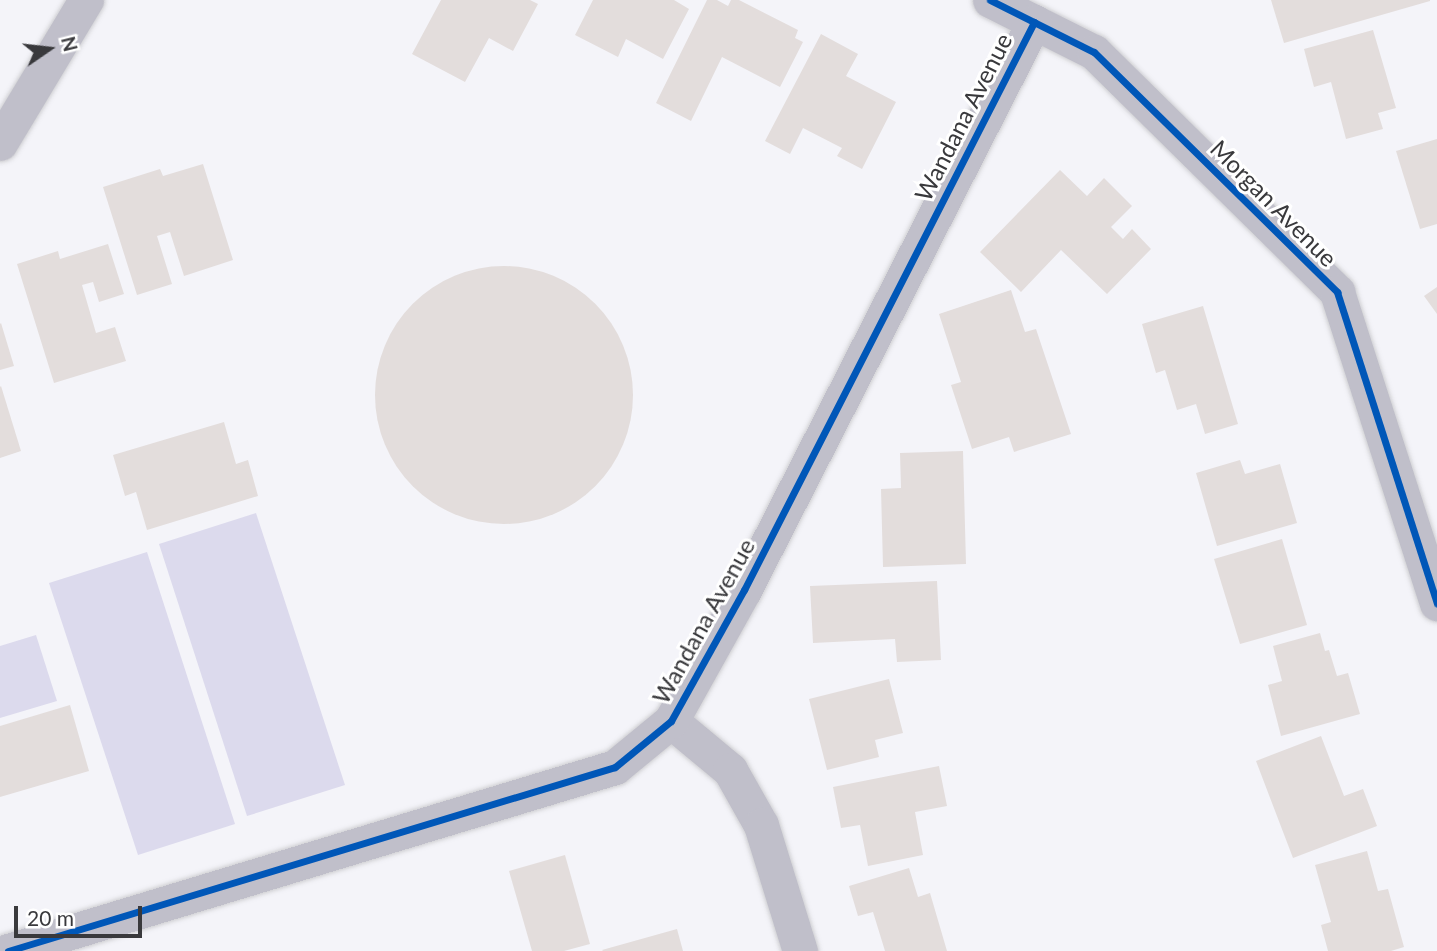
<!DOCTYPE html>
<html>
<head>
<meta charset="utf-8">
<style>
	body { margin:0 }
	#map { position:relative; width:1437px; height:951px; overflow:hidden; background:#f4f4f9; font-family:Lato,sans-serif }
	div>[style] { position:absolute }
	.green>* { inset:0; background:#dcdaed }
	.building>* { inset:0; background:#e3dddc }
	.round { border-radius:50% }
	.roads { filter:drop-shadow(0 0 2px #cfcfd2) drop-shadow(0 0 2px #cfcfd2) }
	.minor>* { height:35px; margin:-17.5px; padding:0 17.5px; transform-origin:17.5px; border-radius:17.5px; background:#c0bfca }
	.cycleway>* { height:7px; margin:-3.5px; padding:0 3.5px; transform-origin:3.5px; border-radius:3.5px; background:#0057b8 }
	span { translate:-50% -50%; white-space:nowrap; text-align:center; line-height:1.15; -webkit-text-stroke:6px #fff; paint-order:stroke }
	.street-label { font-size:24px; color:#39393c }
	.north { position:absolute; left:14px; top:14px; width:70px; height:70px; -webkit-text-stroke:5px #fff; paint-order:stroke; rotate:76deg; font-size:19px; font-weight:700; line-height:28px; text-align:center; color:#39393c }
	.north::after { content:''; display:block; margin:auto; width:24px; height:32px; background:#39393c; clip-path:polygon(50% 0,100% 100%,50% 72%,0 100%) }
	.scale { position:absolute; left:14px; top:906px; width:128px; height:32px; box-sizing:border-box; border:4px solid #39393c; border-top:0; padding-left:9px; font-size:21px; line-height:24px; white-space:nowrap; color:#39393c; -webkit-text-stroke:5px #fff; paint-order:stroke }
</style>
</head>
<body>
<div id="map">
	<div class="green">
		<i style="clip-path:polygon(256px 513px,345px 785px,247px 816px,159px 544px)"></i>
		<i style="clip-path:polygon(147px 552px,235px 824px,138px 855px,49px 583px)"></i>
		<i style="clip-path:polygon(36px 635px,57px 701px,0 718px,0 646px)"></i>
	</div>
	<div class="building">
		<i style="clip-path:polygon(441px 0,530px 0,538px 4px,513px 51px,489px 38px,465px 82px,412px 54px)"></i>
		<i style="clip-path:polygon(593px 0,674px 0,689px 9px,663px 59px,626px 39px,618px 57px,575px 35px)"></i>
		<i style="clip-path:polygon(707px 0,717px 0,728px 6px,731px 0,739px 0,798px 30px,795px 38px,803px 42px,780px 87px,722px 57px,691px 121px,656px 103px)"></i>
		<i style="clip-path:polygon(1271px 0,1430px 0,1430px 1px,1284px 43px)"></i>
		<i style="clip-path:polygon(1373px 30px,1396px 108px,1378px 113px,1383px 129px,1346px 139px,1331px 82px,1314px 87px,1304px 49px)"></i>
		<i style="clip-path:polygon(821px 34px,858px 54px,846px 76px,896px 102px,862px 169px,837px 156px,842px 148px,803px 128px,790px 154px,765px 141px)"></i>
		<i style="clip-path:polygon(1437px 139px,1437px 224px,1420px 229px,1396px 151px)"></i>
		<i style="clip-path:polygon(203px 164px,233px 260px,184px 276px,170px 232px,157px 236px,172px 284px,137px 295px,103px 187px,160px 169px,163px 176px)"></i>
		<i style="clip-path:polygon(1060px 170px,1087px 196px,1104px 178px,1132px 206px,1111px 227px,1123px 239px,1132px 229px,1151px 249px,1107px 294px,1061px 250px,1021px 292px,980px 252px)"></i>
		<i style="clip-path:polygon(108px 244px,124px 294px,99px 302px,93px 282px,82px 285px,96px 333px,115px 327px,126px 361px,54px 383px,17px 264px,58px 251px,60px 259px)"></i>
		<i class="round" style="left:375px;top:266px;width:258px;height:258px"></i>
		<i style="clip-path:polygon(1437px 287px,1437px 314px,1424px 296px)"></i>
		<i style="clip-path:polygon(1011px 290px,1025px 332px,1036px 329px,1071px 434px,1014px 452px,1009px 437px,972px 449px,951px 385px,961px 382px,939px 314px)"></i>
		<i style="clip-path:polygon(1203px 306px,1238px 424px,1205px 434px,1196px 404px,1177px 410px,1165px 370px,1156px 373px,1142px 324px)"></i>
		<i style="clip-path:polygon(1px 323px,14px 366px,0 370px,0 324px)"></i>
		<i style="clip-path:polygon(1px 386px,21px 451px,0 458px,0 387px)"></i>
		<i style="clip-path:polygon(224px 422px,236px 464px,248px 460px,258px 496px,147px 530px,136px 492px,125px 496px,113px 455px)"></i>
		<i style="clip-path:polygon(963px 451px,966px 564px,883px 567px,881px 489px,901px 488px,900px 453px)"></i>
		<i style="clip-path:polygon(1240px 460px,1245px 474px,1280px 464px,1297px 523px,1217px 546px,1196px 473px)"></i>
		<i style="clip-path:polygon(1282px 539px,1307px 625px,1240px 644px,1214px 559px)"></i>
		<i style="clip-path:polygon(937px 581px,941px 660px,897px 662px,895px 639px,813px 643px,810px 586px)"></i>
		<i style="clip-path:polygon(1320px 633px,1325px 651px,1329px 650px,1337px 676px,1348px 673px,1360px 714px,1281px 736px,1268px 685px,1282px 681px,1273px 646px)"></i>
		<i style="clip-path:polygon(889px 679px,903px 733px,875px 740px,879px 757px,827px 770px,809px 699px)"></i>
		<i style="clip-path:polygon(70px 705px,89px 771px,0 797px,0 726px)"></i>
		<i style="clip-path:polygon(1321px 736px,1344px 796px,1363px 789px,1377px 826px,1293px 858px,1256px 761px)"></i>
		<i style="clip-path:polygon(939px 766px,947px 806px,915px 812px,923px 855px,868px 866px,860px 825px,841px 828px,833px 787px)"></i>
		<i style="clip-path:polygon(1367px 851px,1378px 891px,1388px 889px,1404px 947px,1391px 951px,1328px 951px,1321px 925px,1331px 922px,1315px 865px)"></i>
		<i style="clip-path:polygon(565px 855px,590px 944px,564px 951px,532px 951px,509px 871px)"></i>
		<i style="clip-path:polygon(909px 868px,918px 897px,930px 893px,947px 951px,885px 951px,873px 912px,858px 916px,849px 886px)"></i>
		<i style="clip-path:polygon(677px 929px,683px 951px,603px 951px,602px 950px)"></i>
	</div>
	<div class="roads">
		<div class="minor">
			<i style="left:990px;top:0;width:116px;rotate:26.6deg"></i>
			<i style="left:1094px;top:52px;width:342px;rotate:44.6deg"></i>
			<i style="left:1337px;top:292px;width:327px;rotate:72.2deg"></i>
			<i style="left:0;top:143px;width:167px;rotate:-59deg"></i>
			<i style="left:671px;top:721px;width:77px;rotate:39.7deg"></i>
			<i style="left:730px;top:770px;width:63px;rotate:60.6deg"></i>
			<i style="left:761px;top:825px;width:132px;rotate:72.8deg"></i>
			<i style="left:8px;top:951px;width:634px;rotate:-16.86deg"></i>
			<i style="left:615px;top:767px;width:72px;rotate:-39.4deg"></i>
			<i style="left:671px;top:721px;width:150px;rotate:-60.9deg"></i>
			<i style="left:744px;top:590px;width:638px;rotate:-62.95deg"></i>
		</div>
	</div>
	<div class="cycleway">
		<i style="left:990px;top:0;width:116px;rotate:26.6deg"></i>
		<i style="left:1094px;top:52px;width:342px;rotate:44.6deg"></i>
		<i style="left:1337px;top:292px;width:327px;rotate:72.2deg"></i>
		<i style="left:8px;top:951px;width:634px;rotate:-16.86deg"></i>
		<i style="left:615px;top:767px;width:72px;rotate:-39.4deg"></i>
		<i style="left:671px;top:721px;width:150px;rotate:-60.9deg"></i>
		<i style="left:744px;top:590px;width:638px;rotate:-62.95deg"></i>
	</div>
	<div class="street-label">
		<span style="left:963px;top:117px;rotate:-63deg">Wandana Avenue</span>
		<span style="left:1274px;top:203px;rotate:45deg">Morgan Avenue</span>
		<span style="left:703px;top:621px;rotate:-61deg">Wandana Avenue</span>
	</div>
	<div class="north">N</div>
	<div class="scale">20 m</div>
</div>
</body>
</html>
